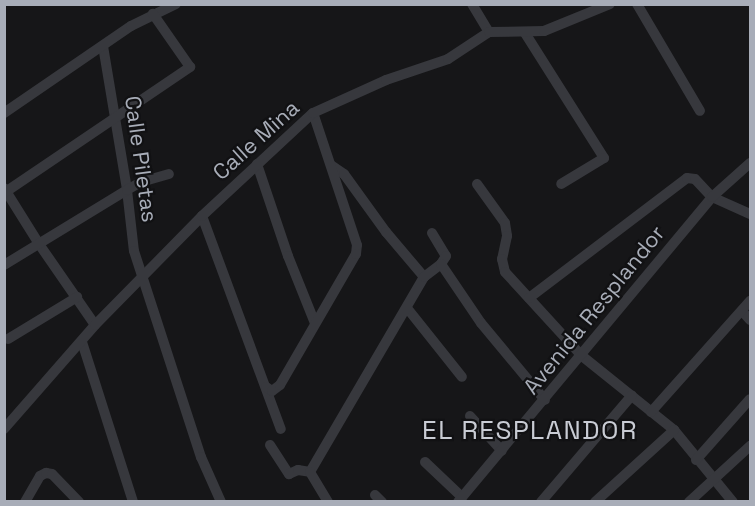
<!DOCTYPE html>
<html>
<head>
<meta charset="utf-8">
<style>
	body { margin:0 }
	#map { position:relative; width:755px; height:506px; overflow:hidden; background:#161618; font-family:"Space Grotesk",sans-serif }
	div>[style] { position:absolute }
	.street>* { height:10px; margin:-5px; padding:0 5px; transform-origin:5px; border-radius:5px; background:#37383d }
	span { translate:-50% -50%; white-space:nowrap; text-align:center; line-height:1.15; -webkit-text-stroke:4.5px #111113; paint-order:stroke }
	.street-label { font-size:22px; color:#a8adb8 }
	.quarter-label { font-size:26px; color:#c9ccd4; letter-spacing:1.5px }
	.frame { position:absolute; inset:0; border:6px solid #a8adb8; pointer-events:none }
</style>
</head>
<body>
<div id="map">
	<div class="street">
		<i style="left:472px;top:4px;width:33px;rotate:59deg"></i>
		<i style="left:637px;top:4px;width:124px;rotate:59.5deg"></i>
		<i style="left:525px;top:33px;width:148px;rotate:57.7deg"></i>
		<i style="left:604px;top:158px;width:50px;rotate:148.8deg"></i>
		<i style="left:103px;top:46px;width:146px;rotate:80.5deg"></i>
		<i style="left:127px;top:190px;width:61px;rotate:83.5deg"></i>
		<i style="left:134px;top:251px;width:217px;rotate:72deg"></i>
		<i style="left:201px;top:457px;width:49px;rotate:66deg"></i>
		<i style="left:4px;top:113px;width:154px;rotate:-34.4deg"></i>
		<i style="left:131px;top:26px;width:50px;rotate:-26.1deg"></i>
		<i style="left:257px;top:164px;width:97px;rotate:71.4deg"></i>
		<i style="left:288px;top:256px;width:72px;rotate:68.1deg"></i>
		<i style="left:331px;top:165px;width:16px;rotate:35deg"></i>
		<i style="left:344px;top:174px;width:72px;rotate:54.1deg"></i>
		<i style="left:386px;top:232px;width:59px;rotate:49.8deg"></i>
		<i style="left:477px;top:184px;width:48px;rotate:54.3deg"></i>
		<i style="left:505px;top:223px;width:13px;rotate:81deg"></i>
		<i style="left:507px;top:236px;width:24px;rotate:102deg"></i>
		<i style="left:502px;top:259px;width:13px;rotate:77deg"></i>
		<i style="left:505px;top:272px;width:114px;rotate:47.5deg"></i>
		<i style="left:582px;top:356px;width:118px;rotate:38.8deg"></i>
		<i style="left:674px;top:430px;width:93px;rotate:50.7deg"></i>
		<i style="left:4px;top:188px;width:66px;rotate:58deg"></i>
		<i style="left:39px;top:244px;width:98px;rotate:55.3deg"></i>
		<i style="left:4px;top:193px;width:225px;rotate:-34.1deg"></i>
		<i style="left:190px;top:67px;width:65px;rotate:-124.9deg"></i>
		<i style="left:202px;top:216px;width:227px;rotate:69.7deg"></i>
		<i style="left:432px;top:233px;width:27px;rotate:59deg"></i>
		<i style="left:446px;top:256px;width:9px;rotate:122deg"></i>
		<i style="left:4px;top:265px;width:144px;rotate:-31.4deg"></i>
		<i style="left:127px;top:190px;width:16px;rotate:-30deg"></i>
		<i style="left:141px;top:182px;width:29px;rotate:-16deg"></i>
		<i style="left:529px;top:298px;width:198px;rotate:-37.2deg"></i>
		<i style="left:687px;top:178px;width:8px;rotate:7deg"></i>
		<i style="left:695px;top:179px;width:25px;rotate:47deg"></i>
		<i style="left:712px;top:197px;width:42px;rotate:24.1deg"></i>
		<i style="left:407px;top:308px;width:88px;rotate:51.4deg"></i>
		<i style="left:742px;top:311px;width:12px;rotate:48deg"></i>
		<i style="left:8px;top:339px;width:81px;rotate:-31.3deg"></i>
		<i style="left:82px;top:342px;width:168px;rotate:72.3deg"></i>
		<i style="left:266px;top:387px;width:7px;rotate:34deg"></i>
		<i style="left:272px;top:391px;width:10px;rotate:-37deg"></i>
		<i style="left:280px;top:385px;width:151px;rotate:-59.9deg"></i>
		<i style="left:356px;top:254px;width:9px;rotate:-84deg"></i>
		<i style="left:357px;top:245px;width:139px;rotate:-108.4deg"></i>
		<i style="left:651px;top:412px;width:149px;rotate:-48.3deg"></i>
		<i style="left:470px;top:416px;width:47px;rotate:47.6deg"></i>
		<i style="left:4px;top:429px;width:138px;rotate:-48.8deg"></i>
		<i style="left:95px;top:325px;width:153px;rotate:-45.5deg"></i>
		<i style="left:202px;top:216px;width:151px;rotate:-42.9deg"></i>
		<i style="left:313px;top:113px;width:80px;rotate:-24.3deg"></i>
		<i style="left:386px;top:80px;width:65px;rotate:-18.7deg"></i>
		<i style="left:448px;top:59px;width:49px;rotate:-33.4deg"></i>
		<i style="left:489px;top:32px;width:55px;rotate:-1deg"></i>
		<i style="left:544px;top:31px;width:71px;rotate:-22.2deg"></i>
		<i style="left:270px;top:445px;width:35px;rotate:57deg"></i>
		<i style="left:289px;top:474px;width:10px;rotate:-24deg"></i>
		<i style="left:298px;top:470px;width:12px;rotate:9deg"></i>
		<i style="left:696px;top:460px;width:81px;rotate:-48.5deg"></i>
		<i style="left:425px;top:462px;width:51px;rotate:43.4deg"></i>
		<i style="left:310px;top:472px;width:226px;rotate:-59.7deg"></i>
		<i style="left:424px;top:277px;width:21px;rotate:-37deg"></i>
		<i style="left:441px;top:264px;width:71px;rotate:55.9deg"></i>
		<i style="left:481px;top:323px;width:100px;rotate:50.3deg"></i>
		<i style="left:310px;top:472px;width:35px;rotate:59deg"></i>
		<i style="left:375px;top:495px;width:10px;rotate:45deg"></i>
		<i style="left:25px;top:502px;width:30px;rotate:-60deg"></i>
		<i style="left:40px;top:476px;width:7px;rotate:-27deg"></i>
		<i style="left:46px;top:473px;width:6px;rotate:9deg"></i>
		<i style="left:52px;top:474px;width:39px;rotate:46deg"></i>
		<i style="left:458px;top:502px;width:397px;rotate:-50.2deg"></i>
		<i style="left:712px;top:197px;width:51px;rotate:-41.8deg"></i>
		<i style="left:541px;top:502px;width:140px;rotate:-49.6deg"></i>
		<i style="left:595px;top:502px;width:107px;rotate:-42.3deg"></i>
		<i style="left:689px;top:502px;width:83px;rotate:-42.6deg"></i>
	</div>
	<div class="street-label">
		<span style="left:256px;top:140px;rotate:-42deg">Calle Mina</span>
		<span style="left:141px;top:159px;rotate:82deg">Calle Piletas</span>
		<span style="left:594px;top:310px;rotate:-51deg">Avenida Resplandor</span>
	</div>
	<div class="quarter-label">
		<span style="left:530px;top:431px">EL RESPLANDOR</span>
	</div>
	<div class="frame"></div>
</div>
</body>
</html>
